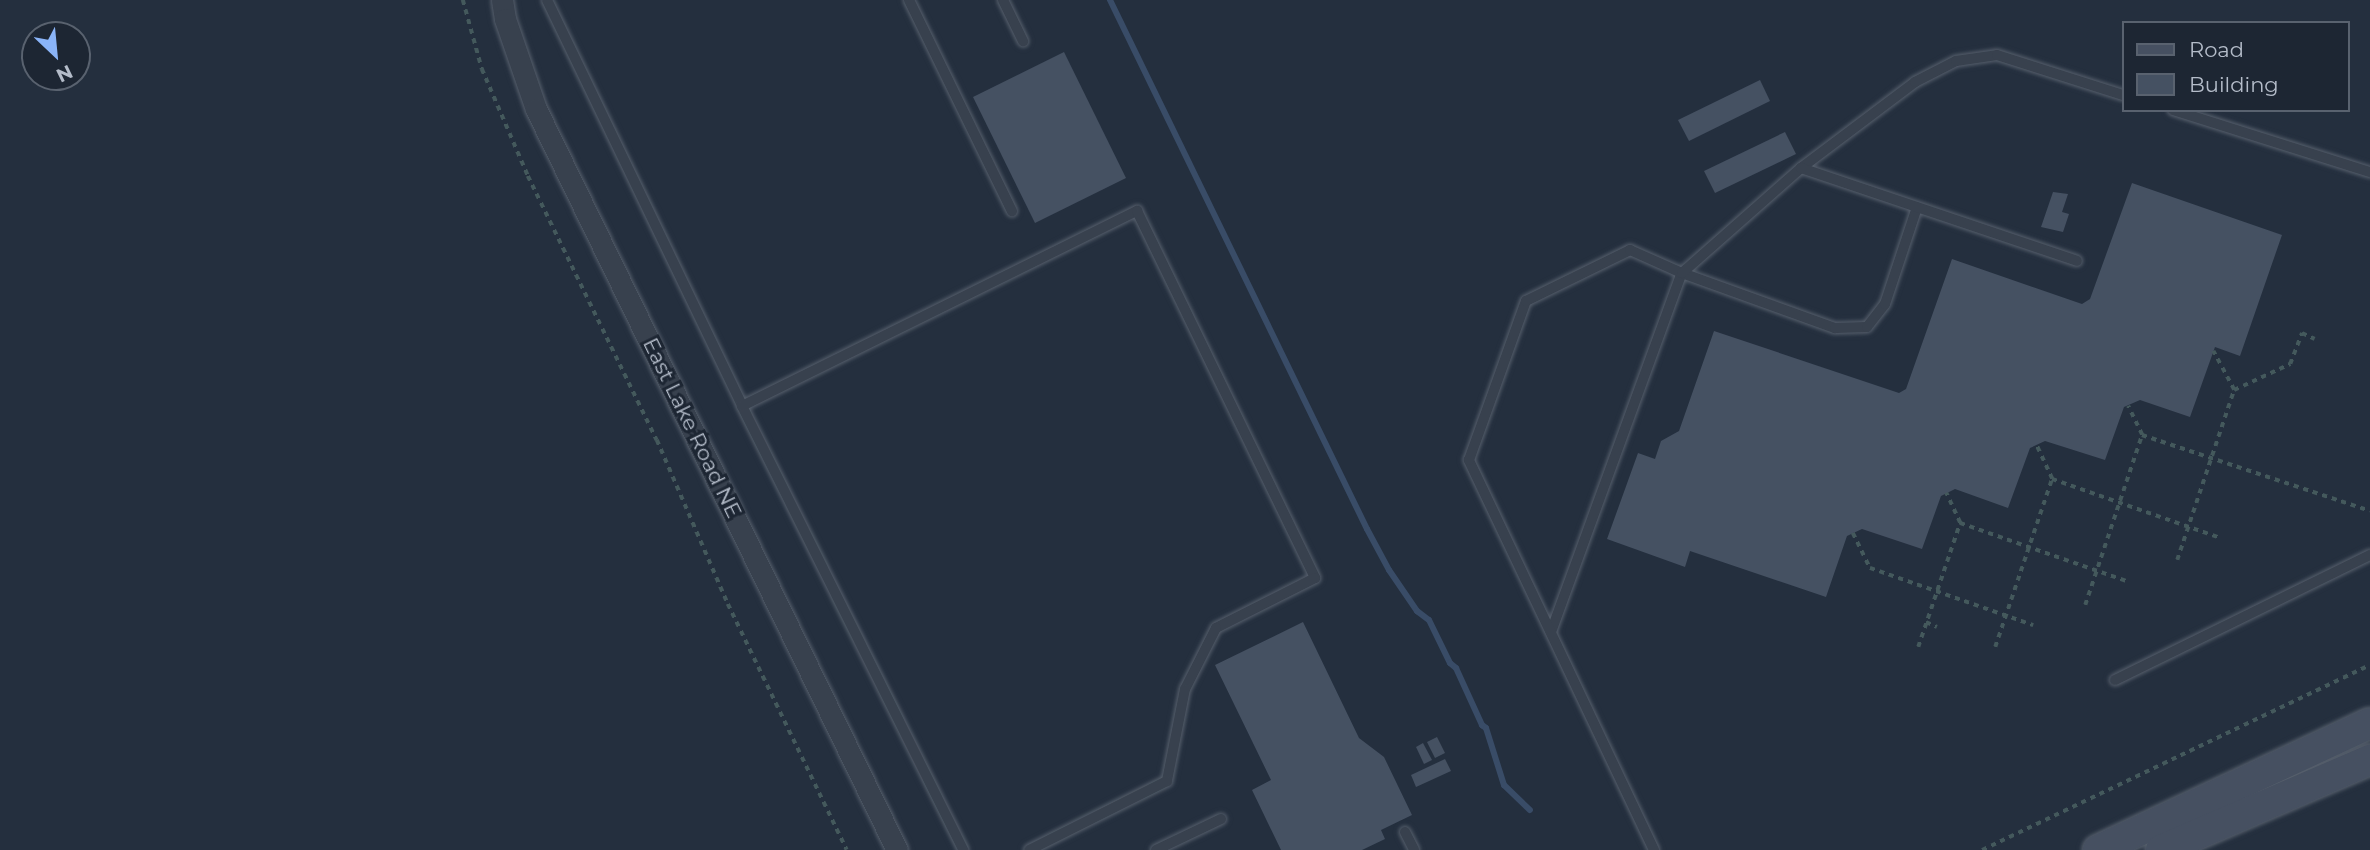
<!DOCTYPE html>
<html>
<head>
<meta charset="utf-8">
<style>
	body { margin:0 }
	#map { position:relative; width:2370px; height:850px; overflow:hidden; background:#242f3e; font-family:Montserrat,sans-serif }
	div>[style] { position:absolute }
	.stream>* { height:6px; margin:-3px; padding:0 3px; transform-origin:3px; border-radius:3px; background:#394c67 }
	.building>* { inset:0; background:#455162 }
	.path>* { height:3.5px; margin-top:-1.75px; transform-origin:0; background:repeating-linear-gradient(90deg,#44595c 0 5px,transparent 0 10px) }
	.roads { filter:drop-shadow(0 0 2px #565f6c) drop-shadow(0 0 2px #565f6c) }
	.service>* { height:10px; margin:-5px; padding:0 5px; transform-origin:5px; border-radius:5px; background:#38414e }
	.minor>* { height:21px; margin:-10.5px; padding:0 10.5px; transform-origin:10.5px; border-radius:10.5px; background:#38414e }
	.secondary>* { height:30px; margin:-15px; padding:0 15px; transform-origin:15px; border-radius:15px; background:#465061 }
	span { translate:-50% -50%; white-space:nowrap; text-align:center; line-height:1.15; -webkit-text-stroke:6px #1d2633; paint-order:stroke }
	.street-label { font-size:21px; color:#b4bcc9 }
	.legend { position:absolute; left:2122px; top:21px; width:228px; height:91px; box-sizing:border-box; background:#1d2633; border:2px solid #59626f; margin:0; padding:9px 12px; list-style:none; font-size:21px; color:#b4bcc9 }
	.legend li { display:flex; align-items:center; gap:14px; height:35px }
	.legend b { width:35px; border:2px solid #59626f }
	.north { position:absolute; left:21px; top:21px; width:70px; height:70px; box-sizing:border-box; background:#1d2633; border:2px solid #59626f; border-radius:50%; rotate:154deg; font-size:19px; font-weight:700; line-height:28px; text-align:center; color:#b4bcc9 }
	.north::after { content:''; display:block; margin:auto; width:24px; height:32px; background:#8ab4f8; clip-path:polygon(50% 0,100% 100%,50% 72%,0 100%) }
</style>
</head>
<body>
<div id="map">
	<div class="stream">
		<i style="left:1110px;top:0;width:588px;rotate:64.09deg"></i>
		<i style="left:1367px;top:529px;width:47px;rotate:61.8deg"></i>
		<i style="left:1389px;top:570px;width:50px;rotate:55.7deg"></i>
		<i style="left:1417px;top:611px;width:15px;rotate:37deg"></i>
		<i style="left:1429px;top:620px;width:48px;rotate:64deg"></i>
		<i style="left:1450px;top:663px;width:8px;rotate:40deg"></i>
		<i style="left:1456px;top:668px;width:63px;rotate:65.5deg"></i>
		<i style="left:1482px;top:725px;width:5px;rotate:37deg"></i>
		<i style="left:1486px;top:728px;width:60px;rotate:72.5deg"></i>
		<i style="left:1504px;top:785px;width:36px;rotate:44deg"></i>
	</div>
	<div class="building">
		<i style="clip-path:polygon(1064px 52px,1126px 178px,1035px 223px,973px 97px)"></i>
		<i style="clip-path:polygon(1760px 80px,1770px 101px,1689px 141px,1678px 120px)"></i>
		<i style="clip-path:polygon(1785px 132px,1796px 154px,1715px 193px,1704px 171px)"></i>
		<i style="clip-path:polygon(2132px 183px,2282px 235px,2240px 356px,2215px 347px,2190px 417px,2140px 400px,2124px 407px,2105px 460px,2045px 441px,2030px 448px,2008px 508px,1955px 489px,1941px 496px,1922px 549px,1862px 529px,1847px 536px,1826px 597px,1690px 551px,1685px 567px,1607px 539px,1638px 453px,1655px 459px,1661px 441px,1679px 431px,1714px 331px,1899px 393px,1906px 389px,1952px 259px,2082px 304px,2090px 299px)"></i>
		<i style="clip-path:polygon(2053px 192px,2068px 194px,2062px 212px,2069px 214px,2063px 232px,2041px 227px)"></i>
		<i style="clip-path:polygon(1303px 622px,1359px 738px,1384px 757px,1412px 815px,1381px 830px,1385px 839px,1362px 850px,1281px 850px,1252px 790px,1271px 780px,1215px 665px)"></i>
		<i style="clip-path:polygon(1437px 737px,1445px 753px,1435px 758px,1427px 742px)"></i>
		<i style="clip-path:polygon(1423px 743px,1432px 760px,1424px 764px,1416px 747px)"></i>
		<i style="clip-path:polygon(1445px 759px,1451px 771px,1416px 787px,1411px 775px)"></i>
	</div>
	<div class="path">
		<i style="left:463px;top:0;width:72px;rotate:74.6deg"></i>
		<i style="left:482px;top:69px;width:116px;rotate:66.7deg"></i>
		<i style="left:528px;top:176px;width:294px;rotate:64deg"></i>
		<i style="left:657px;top:440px;width:179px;rotate:66.6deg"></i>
		<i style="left:728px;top:604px;width:273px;rotate:64.2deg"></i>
		<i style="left:2234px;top:390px;width:62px;rotate:-24.9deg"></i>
		<i style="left:2290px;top:364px;width:33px;rotate:-69deg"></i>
		<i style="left:2302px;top:333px;width:14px;rotate:25deg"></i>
		<i style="left:2142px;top:435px;width:240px;rotate:18.4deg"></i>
		<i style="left:2052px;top:479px;width:176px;rotate:19.3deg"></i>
		<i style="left:1960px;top:523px;width:179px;rotate:19.2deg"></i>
		<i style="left:1853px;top:533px;width:39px;rotate:64deg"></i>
		<i style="left:1870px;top:568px;width:173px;rotate:19.3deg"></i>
		<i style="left:2177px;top:560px;width:179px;rotate:-71.5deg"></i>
		<i style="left:2234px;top:390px;width:44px;rotate:-118.3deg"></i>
		<i style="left:2085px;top:605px;width:179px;rotate:-71.5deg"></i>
		<i style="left:2142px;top:435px;width:32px;rotate:-116deg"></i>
		<i style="left:1926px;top:622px;width:12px;rotate:24deg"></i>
		<i style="left:1918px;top:647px;width:131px;rotate:-71.3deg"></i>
		<i style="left:1960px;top:523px;width:33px;rotate:-115deg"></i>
		<i style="left:1995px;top:647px;width:177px;rotate:-71.3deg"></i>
		<i style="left:2052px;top:479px;width:38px;rotate:-115deg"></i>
		<i style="left:1982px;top:850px;width:430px;rotate:-25.5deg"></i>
	</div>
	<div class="roads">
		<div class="service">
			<i style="left:547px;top:0;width:450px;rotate:64.3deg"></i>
			<i style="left:742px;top:406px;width:496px;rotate:63.5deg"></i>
			<i style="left:909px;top:0;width:235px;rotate:64deg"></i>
			<i style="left:1003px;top:0;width:46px;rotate:64deg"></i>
			<i style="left:2173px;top:110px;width:207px;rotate:17.5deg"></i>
			<i style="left:1801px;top:168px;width:143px;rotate:-37deg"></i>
			<i style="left:1915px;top:82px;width:46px;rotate:-27.1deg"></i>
			<i style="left:1956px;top:61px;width:41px;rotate:-8.3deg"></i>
			<i style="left:1997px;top:55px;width:132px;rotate:17.6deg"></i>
			<i style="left:742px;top:406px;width:441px;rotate:-26.3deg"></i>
			<i style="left:1137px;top:211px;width:408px;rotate:64.1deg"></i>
			<i style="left:1315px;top:578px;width:111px;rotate:153.2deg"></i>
			<i style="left:1216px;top:628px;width:68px;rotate:116.9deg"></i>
			<i style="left:1185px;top:689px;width:94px;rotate:101.1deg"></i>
			<i style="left:1167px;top:781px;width:154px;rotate:153.4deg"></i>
			<i style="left:1551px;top:632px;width:382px;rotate:-70deg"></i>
			<i style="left:1682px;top:273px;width:163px;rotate:19.8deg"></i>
			<i style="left:1835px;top:328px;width:32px;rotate:-2deg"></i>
			<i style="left:1867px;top:327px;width:29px;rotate:-52deg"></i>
			<i style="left:1885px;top:304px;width:102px;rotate:-71.7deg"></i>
			<i style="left:2115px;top:680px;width:284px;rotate:-26.1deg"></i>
			<i style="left:1405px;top:832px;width:20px;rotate:63deg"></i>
			<i style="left:1156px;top:850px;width:72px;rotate:-25.5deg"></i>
			<i style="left:1654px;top:850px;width:432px;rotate:-115.4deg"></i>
			<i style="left:1469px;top:460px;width:169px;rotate:-70.3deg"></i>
			<i style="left:1526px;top:301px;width:116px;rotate:-26.1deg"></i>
			<i style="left:1630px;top:250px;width:57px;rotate:23.9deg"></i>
			<i style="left:1682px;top:273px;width:159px;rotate:-41.4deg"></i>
			<i style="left:1801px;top:168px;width:291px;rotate:18.6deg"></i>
		</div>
		<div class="minor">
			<i style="left:502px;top:0;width:19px;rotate:81deg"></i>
			<i style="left:505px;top:19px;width:95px;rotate:71deg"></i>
			<i style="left:536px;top:109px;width:824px;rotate:64.03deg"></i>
		</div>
		<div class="secondary">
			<i style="left:2098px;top:850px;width:300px;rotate:-25deg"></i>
			<i style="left:2161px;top:850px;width:228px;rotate:-23.3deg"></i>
		</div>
	</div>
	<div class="street-label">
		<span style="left:692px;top:428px;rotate:64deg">East Lake Road NE</span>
	</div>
	<ul class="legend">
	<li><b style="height:9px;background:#465061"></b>Road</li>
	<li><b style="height:19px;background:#455162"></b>Building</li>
	</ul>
	<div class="north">N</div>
</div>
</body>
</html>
